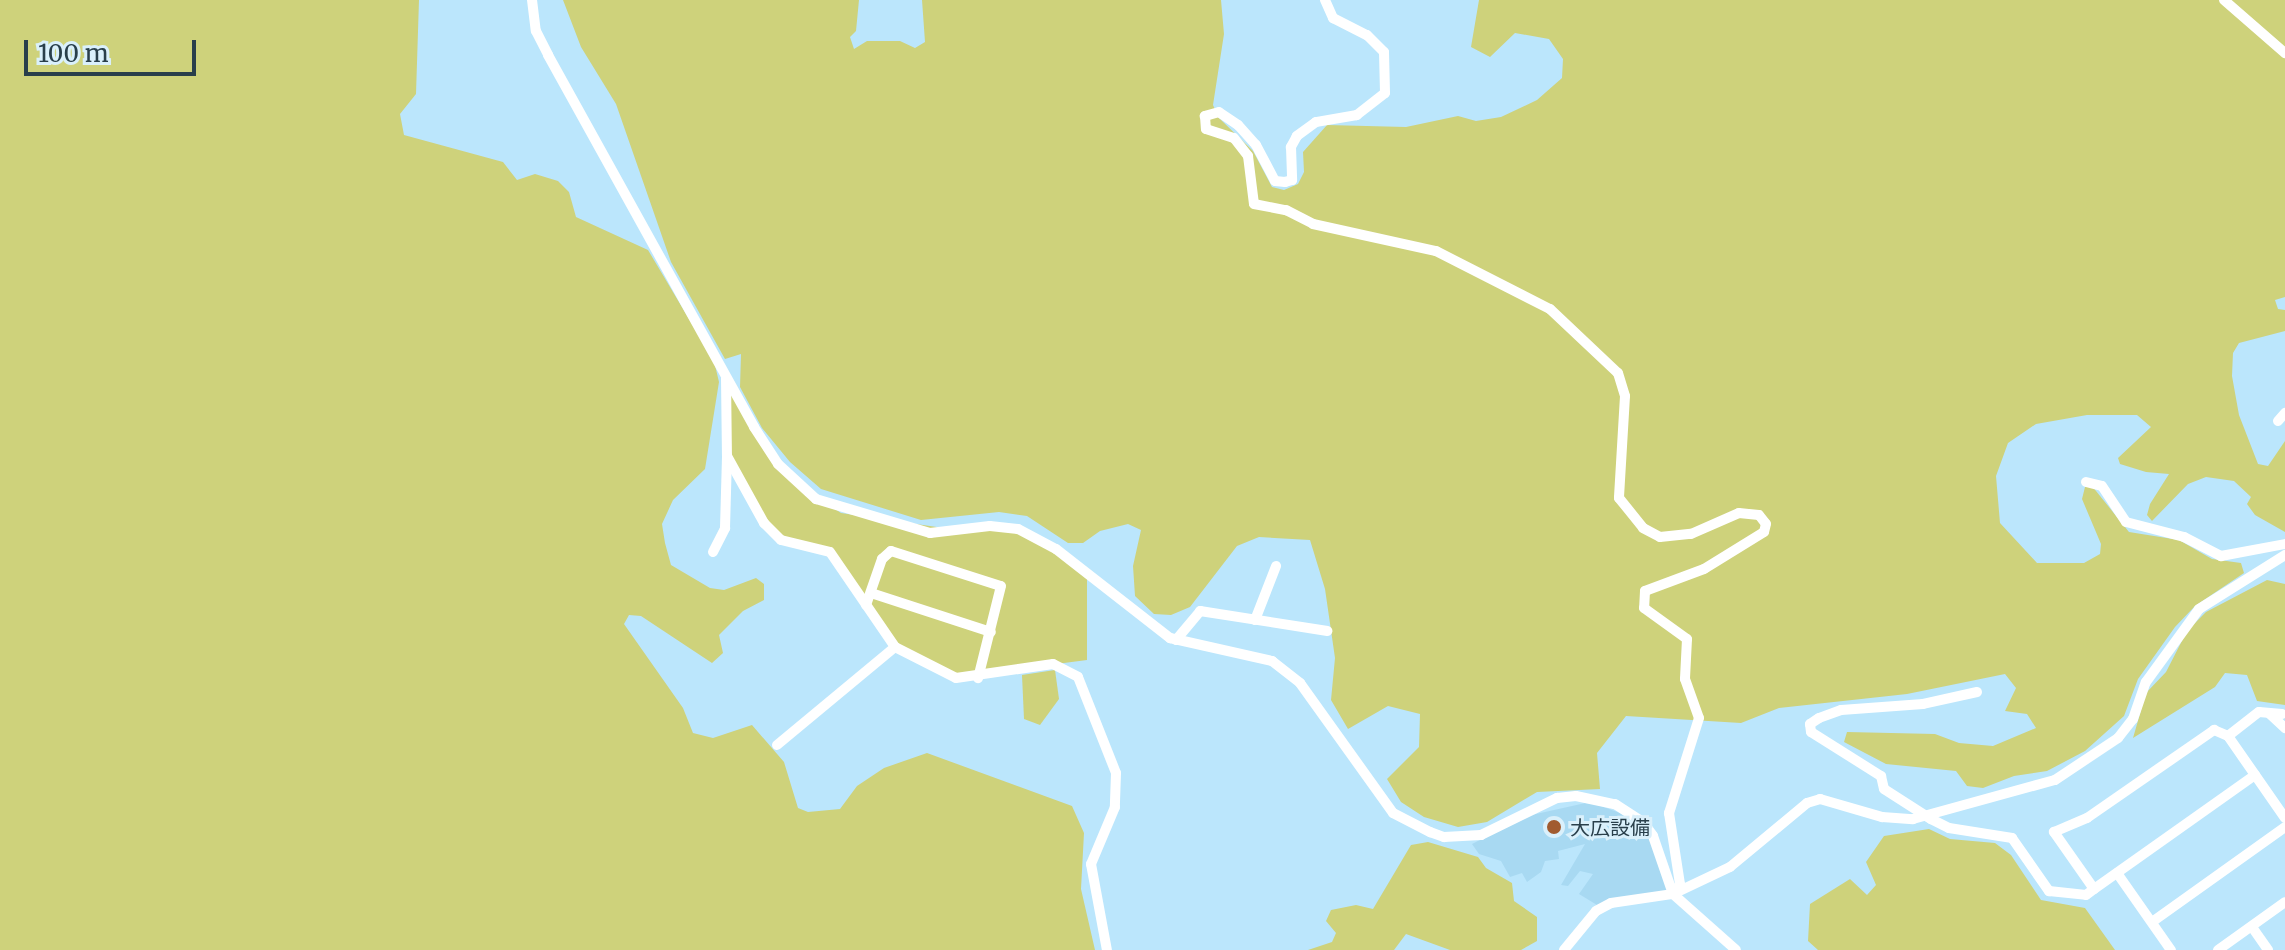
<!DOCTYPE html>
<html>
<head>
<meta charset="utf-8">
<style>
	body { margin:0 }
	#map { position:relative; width:2285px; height:950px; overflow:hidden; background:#bbe6fc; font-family:Merriweather,"Noto Sans JP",serif }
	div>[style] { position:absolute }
	.built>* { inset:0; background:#a8d9f2 }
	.green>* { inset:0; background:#ced27b }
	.street>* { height:10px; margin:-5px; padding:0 5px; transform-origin:5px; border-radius:5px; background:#fff }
	.dots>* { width:22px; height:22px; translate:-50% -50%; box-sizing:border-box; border:4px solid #daf0fb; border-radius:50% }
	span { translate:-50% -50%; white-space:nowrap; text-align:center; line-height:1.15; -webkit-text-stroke:6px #daf0fb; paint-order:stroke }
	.poi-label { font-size:20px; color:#293f4b }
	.left { translate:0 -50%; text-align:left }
	.scale { position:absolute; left:24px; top:40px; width:172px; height:36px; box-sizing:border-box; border:4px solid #293f4b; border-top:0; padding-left:10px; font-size:24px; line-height:28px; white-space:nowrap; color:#293f4b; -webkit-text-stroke:6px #daf0fb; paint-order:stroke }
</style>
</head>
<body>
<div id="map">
	<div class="built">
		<i style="clip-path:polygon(1590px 802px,1639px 820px,1653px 836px,1669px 890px,1597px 905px,1579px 894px,1593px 874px,1580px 871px,1568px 886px,1561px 885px,1585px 844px,1558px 851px,1559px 859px,1545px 861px,1541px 872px,1527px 882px,1522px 873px,1510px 877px,1501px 861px,1479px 854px,1472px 844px,1527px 816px)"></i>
	</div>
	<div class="green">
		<i style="clip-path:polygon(0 0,419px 0,416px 94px,400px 114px,404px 135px,503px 162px,517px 180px,535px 174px,558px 181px,569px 192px,576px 217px,648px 250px,714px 361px,719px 382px,705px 469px,673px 500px,662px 524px,665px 543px,671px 565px,710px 588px,724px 590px,756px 578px,764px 584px,764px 600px,743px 611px,719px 635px,723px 653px,712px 663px,641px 616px,629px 615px,624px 624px,683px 708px,693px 733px,713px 738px,752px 725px,784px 762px,798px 808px,808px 812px,840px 809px,857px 786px,884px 768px,927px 753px,1072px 806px,1084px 833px,1081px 889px,1095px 950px,0 950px)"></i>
		<i style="clip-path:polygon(563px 0,859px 0,856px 31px,850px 37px,854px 49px,867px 41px,900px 41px,915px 48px,925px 42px,922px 0,1221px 0,1224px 34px,1213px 105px,1219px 118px,1253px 151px,1272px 187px,1284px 190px,1298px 184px,1304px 172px,1303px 152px,1327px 125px,1406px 127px,1458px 116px,1476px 121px,1501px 117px,1537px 100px,1562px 78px,1563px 59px,1549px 39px,1515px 33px,1490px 57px,1471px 47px,1479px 0,2285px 0,2285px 297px,2275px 300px,2278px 309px,2285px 310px,2285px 331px,2239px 343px,2233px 353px,2232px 376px,2239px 415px,2258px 464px,2268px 466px,2285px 441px,2285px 532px,2255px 515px,2247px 504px,2251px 497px,2234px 481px,2206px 477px,2188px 484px,2152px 521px,2147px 515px,2150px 504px,2169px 474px,2146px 472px,2120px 464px,2118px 458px,2151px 427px,2137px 415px,2087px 415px,2036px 424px,2008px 443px,1996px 476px,2000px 523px,2037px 563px,2084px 563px,2100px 554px,2101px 544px,2082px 499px,2085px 487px,2092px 486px,2129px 532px,2179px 540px,2212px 559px,2241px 563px,2244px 573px,2195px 606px,2175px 627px,2138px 679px,2124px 716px,2085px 751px,2047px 771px,2014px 776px,1983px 788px,1967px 786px,1956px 771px,1886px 764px,1844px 742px,1847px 732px,1935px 734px,1959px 743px,1993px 746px,2036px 728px,2027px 714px,2005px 711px,2016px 688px,2005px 674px,1907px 694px,1779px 708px,1741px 723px,1626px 716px,1597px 753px,1600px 789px,1537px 792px,1487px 822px,1458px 827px,1424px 817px,1401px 802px,1387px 779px,1419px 747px,1420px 714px,1388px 706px,1348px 729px,1331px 700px,1335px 658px,1325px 589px,1310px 540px,1259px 537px,1237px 546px,1190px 607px,1171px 615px,1154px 614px,1135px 596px,1133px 566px,1141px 530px,1128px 524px,1100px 531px,1083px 543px,1068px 543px,1027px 516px,999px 512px,921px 520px,821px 489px,790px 462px,762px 428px,740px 387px,741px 354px,725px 359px,671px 262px,616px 104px,581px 47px)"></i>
		<i style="clip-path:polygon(726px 383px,799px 485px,841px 513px,964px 531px,1004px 527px,1039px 537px,1087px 574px,1087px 660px,965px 676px,921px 661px,893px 641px,832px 550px,785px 541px,763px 517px,729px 451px)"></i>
		<i style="clip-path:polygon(2267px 580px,2285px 584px,2285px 705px,2257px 701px,2247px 675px,2225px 673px,2215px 687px,2133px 738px,2146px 693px,2166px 672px,2187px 631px,2206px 612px)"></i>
		<i style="clip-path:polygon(1055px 670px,1059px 699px,1040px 725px,1024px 719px,1022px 675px)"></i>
		<i style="clip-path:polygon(1929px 829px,1950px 839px,1995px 843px,2011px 855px,2041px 900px,2085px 908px,2115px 950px,1818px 950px,1808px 941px,1810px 904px,1850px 879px,1867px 895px,1876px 885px,1866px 862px,1884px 836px)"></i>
		<i style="clip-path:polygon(1428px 842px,1478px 857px,1486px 868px,1512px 883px,1514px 901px,1537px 917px,1537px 941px,1521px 950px,1450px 950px,1406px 934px,1394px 950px,1308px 950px,1332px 942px,1336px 933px,1326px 921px,1331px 910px,1356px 905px,1373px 909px,1411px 845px)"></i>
	</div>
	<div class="street">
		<i style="left:532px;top:0;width:31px;rotate:83deg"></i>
		<i style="left:536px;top:31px;width:27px;rotate:63deg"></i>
		<i style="left:548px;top:55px;width:425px;rotate:61deg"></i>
		<i style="left:754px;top:427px;width:44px;rotate:57deg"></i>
		<i style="left:778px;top:464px;width:52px;rotate:42.6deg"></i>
		<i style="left:816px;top:499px;width:119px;rotate:16.6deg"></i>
		<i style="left:930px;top:533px;width:60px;rotate:-6.7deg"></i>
		<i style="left:990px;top:526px;width:28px;rotate:6deg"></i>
		<i style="left:1018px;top:529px;width:43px;rotate:27.8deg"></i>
		<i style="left:1056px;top:549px;width:145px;rotate:38deg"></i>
		<i style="left:1170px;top:638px;width:105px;rotate:12.7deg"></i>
		<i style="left:1272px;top:661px;width:36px;rotate:38deg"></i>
		<i style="left:1300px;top:683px;width:160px;rotate:54.4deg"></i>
		<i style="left:1393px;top:813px;width:42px;rotate:27.2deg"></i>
		<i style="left:1430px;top:832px;width:15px;rotate:20deg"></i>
		<i style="left:1444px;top:837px;width:37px;rotate:-3deg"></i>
		<i style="left:1481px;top:835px;width:85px;rotate:-26deg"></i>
		<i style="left:1557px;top:798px;width:19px;rotate:-6deg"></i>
		<i style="left:1576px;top:796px;width:40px;rotate:12deg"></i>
		<i style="left:1615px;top:804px;width:33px;rotate:33deg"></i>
		<i style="left:1643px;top:822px;width:17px;rotate:54deg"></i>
		<i style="left:1653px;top:836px;width:61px;rotate:71deg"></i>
		<i style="left:1673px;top:894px;width:84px;rotate:41.6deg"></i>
		<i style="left:1325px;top:0;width:20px;rotate:66deg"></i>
		<i style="left:1333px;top:18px;width:38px;rotate:27deg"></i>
		<i style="left:1367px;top:35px;width:24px;rotate:45deg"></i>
		<i style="left:1384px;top:52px;width:41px;rotate:88.6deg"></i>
		<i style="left:1385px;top:93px;width:36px;rotate:142deg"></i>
		<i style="left:1357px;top:115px;width:42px;rotate:170.3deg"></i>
		<i style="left:1316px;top:122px;width:24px;rotate:144deg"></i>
		<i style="left:1297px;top:136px;width:13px;rotate:119deg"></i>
		<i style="left:1291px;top:147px;width:33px;rotate:88deg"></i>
		<i style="left:1292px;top:180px;width:7px;rotate:164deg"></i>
		<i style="left:1285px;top:182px;width:10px;rotate:-174deg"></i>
		<i style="left:1275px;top:181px;width:41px;rotate:-117.8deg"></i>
		<i style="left:1256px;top:145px;width:27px;rotate:-132deg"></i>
		<i style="left:1238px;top:125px;width:23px;rotate:-146deg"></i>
		<i style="left:1219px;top:112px;width:15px;rotate:164deg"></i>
		<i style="left:1205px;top:116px;width:13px;rotate:86deg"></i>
		<i style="left:1206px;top:129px;width:29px;rotate:18deg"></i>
		<i style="left:1234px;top:138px;width:23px;rotate:52deg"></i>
		<i style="left:1248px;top:156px;width:48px;rotate:82.9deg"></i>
		<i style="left:1254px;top:204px;width:33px;rotate:11deg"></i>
		<i style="left:1286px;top:210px;width:30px;rotate:27deg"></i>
		<i style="left:1313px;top:224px;width:126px;rotate:12.4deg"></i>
		<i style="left:1436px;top:251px;width:128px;rotate:27deg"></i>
		<i style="left:1550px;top:309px;width:93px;rotate:43.3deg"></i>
		<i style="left:1618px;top:373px;width:24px;rotate:73deg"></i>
		<i style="left:1625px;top:396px;width:102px;rotate:93.4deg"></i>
		<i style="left:1619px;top:498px;width:38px;rotate:51deg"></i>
		<i style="left:1643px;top:528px;width:19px;rotate:28deg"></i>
		<i style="left:1660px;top:537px;width:31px;rotate:-6deg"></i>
		<i style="left:1691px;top:534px;width:52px;rotate:-23.6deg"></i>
		<i style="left:1739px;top:513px;width:20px;rotate:6deg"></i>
		<i style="left:1759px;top:515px;width:11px;rotate:52deg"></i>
		<i style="left:1766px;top:524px;width:8px;rotate:104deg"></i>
		<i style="left:1764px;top:532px;width:70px;rotate:148.3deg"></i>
		<i style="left:1704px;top:569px;width:63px;rotate:159.6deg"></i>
		<i style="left:1645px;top:591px;width:17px;rotate:93deg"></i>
		<i style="left:1644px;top:608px;width:53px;rotate:35.8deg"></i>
		<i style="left:1687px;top:639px;width:40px;rotate:92.9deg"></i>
		<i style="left:1685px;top:679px;width:41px;rotate:70.3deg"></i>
		<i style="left:1699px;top:718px;width:100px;rotate:107.5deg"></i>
		<i style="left:1669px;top:813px;width:72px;rotate:81.2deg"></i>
		<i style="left:1680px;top:884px;width:12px;rotate:125deg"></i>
		<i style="left:2224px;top:0;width:81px;rotate:41deg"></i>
		<i style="left:726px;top:378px;width:78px;rotate:89.3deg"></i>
		<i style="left:727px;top:456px;width:77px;rotate:61.1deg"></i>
		<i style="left:764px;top:523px;width:24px;rotate:45deg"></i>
		<i style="left:781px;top:540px;width:50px;rotate:13.8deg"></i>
		<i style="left:830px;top:552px;width:115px;rotate:55.6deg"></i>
		<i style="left:895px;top:647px;width:68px;rotate:26.9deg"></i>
		<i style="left:956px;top:678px;width:98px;rotate:-8.2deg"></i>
		<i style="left:1053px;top:664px;width:28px;rotate:27deg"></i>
		<i style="left:1078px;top:677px;width:103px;rotate:68.4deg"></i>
		<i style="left:1116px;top:773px;width:34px;rotate:92deg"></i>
		<i style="left:1115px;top:807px;width:62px;rotate:112.8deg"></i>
		<i style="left:1091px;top:864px;width:87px;rotate:79.5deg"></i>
		<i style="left:2278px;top:421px;width:11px;rotate:-49deg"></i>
		<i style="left:2086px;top:482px;width:16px;rotate:14deg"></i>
		<i style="left:2102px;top:486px;width:43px;rotate:56.3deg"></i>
		<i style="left:2126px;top:522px;width:60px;rotate:14.5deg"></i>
		<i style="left:2184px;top:537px;width:42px;rotate:27.2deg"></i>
		<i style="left:2221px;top:556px;width:65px;rotate:-10.6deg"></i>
		<i style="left:713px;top:552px;width:27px;rotate:-63deg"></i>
		<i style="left:725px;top:528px;width:72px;rotate:-88.4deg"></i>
		<i style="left:871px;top:593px;width:126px;rotate:18deg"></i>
		<i style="left:866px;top:605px;width:49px;rotate:-70.8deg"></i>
		<i style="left:882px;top:559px;width:12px;rotate:-42deg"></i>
		<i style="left:891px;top:551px;width:115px;rotate:17.7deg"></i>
		<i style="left:1001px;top:586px;width:95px;rotate:104deg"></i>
		<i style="left:1255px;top:620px;width:58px;rotate:-68.7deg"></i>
		<i style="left:1176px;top:640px;width:38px;rotate:-50deg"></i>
		<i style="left:1200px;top:611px;width:129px;rotate:8.9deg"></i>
		<i style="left:1977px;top:692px;width:55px;rotate:167.5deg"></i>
		<i style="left:1923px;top:704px;width:82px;rotate:175.8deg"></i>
		<i style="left:1841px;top:710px;width:23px;rotate:160deg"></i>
		<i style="left:1819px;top:718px;width:11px;rotate:146deg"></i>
		<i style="left:1810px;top:724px;width:8px;rotate:83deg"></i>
		<i style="left:1811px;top:732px;width:83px;rotate:32.2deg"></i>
		<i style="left:1881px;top:776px;width:13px;rotate:77deg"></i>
		<i style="left:1884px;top:789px;width:56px;rotate:32.6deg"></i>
		<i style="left:1931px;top:819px;width:20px;rotate:27deg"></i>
		<i style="left:1949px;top:828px;width:64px;rotate:9deg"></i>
		<i style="left:2012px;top:838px;width:65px;rotate:55.1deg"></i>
		<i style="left:2049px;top:891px;width:37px;rotate:6deg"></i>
		<i style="left:2086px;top:895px;width:10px;rotate:-37deg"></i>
		<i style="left:2270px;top:714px;width:21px;rotate:43deg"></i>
		<i style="left:2228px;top:736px;width:39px;rotate:-38deg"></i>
		<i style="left:2259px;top:712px;width:23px;rotate:5deg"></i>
		<i style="left:777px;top:745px;width:153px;rotate:-39.7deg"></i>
		<i style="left:2255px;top:775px;width:197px;rotate:144.7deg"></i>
		<i style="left:2094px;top:889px;width:70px;rotate:-125.1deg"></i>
		<i style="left:2054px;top:832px;width:36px;rotate:-23deg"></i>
		<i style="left:2087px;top:818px;width:155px;rotate:-34.7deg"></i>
		<i style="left:2214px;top:730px;width:15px;rotate:23deg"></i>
		<i style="left:2228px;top:736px;width:100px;rotate:55.2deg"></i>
		<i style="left:2117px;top:873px;width:94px;rotate:55deg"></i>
		<i style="left:2152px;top:922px;width:163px;rotate:-35.5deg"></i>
		<i style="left:2252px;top:927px;width:28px;rotate:55deg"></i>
		<i style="left:1564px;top:950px;width:50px;rotate:-50.6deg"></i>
		<i style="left:1596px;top:911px;width:17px;rotate:-28deg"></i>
		<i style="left:1611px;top:903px;width:63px;rotate:-8.3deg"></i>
		<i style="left:1673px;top:894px;width:63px;rotate:-25.3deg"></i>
		<i style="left:1730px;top:867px;width:100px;rotate:-39.7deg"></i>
		<i style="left:1807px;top:803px;width:14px;rotate:-17deg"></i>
		<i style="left:1820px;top:799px;width:65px;rotate:16.2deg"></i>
		<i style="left:1882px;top:817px;width:31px;rotate:4deg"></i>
		<i style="left:1913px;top:819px;width:147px;rotate:-15.4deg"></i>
		<i style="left:2055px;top:780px;width:76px;rotate:-33.7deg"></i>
		<i style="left:2118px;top:738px;width:24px;rotate:-52deg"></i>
		<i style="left:2133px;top:719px;width:39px;rotate:-71deg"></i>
		<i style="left:2146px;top:682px;width:90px;rotate:-54deg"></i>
		<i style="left:2199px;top:609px;width:102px;rotate:-32.1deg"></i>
		<i style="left:2218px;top:950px;width:82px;rotate:-35.6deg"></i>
	</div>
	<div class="dots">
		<i style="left:1554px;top:827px;background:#a15b2f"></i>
	</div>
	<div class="poi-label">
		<span class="left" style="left:1570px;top:827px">大広設備</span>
	</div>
	<div class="scale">100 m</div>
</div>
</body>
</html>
